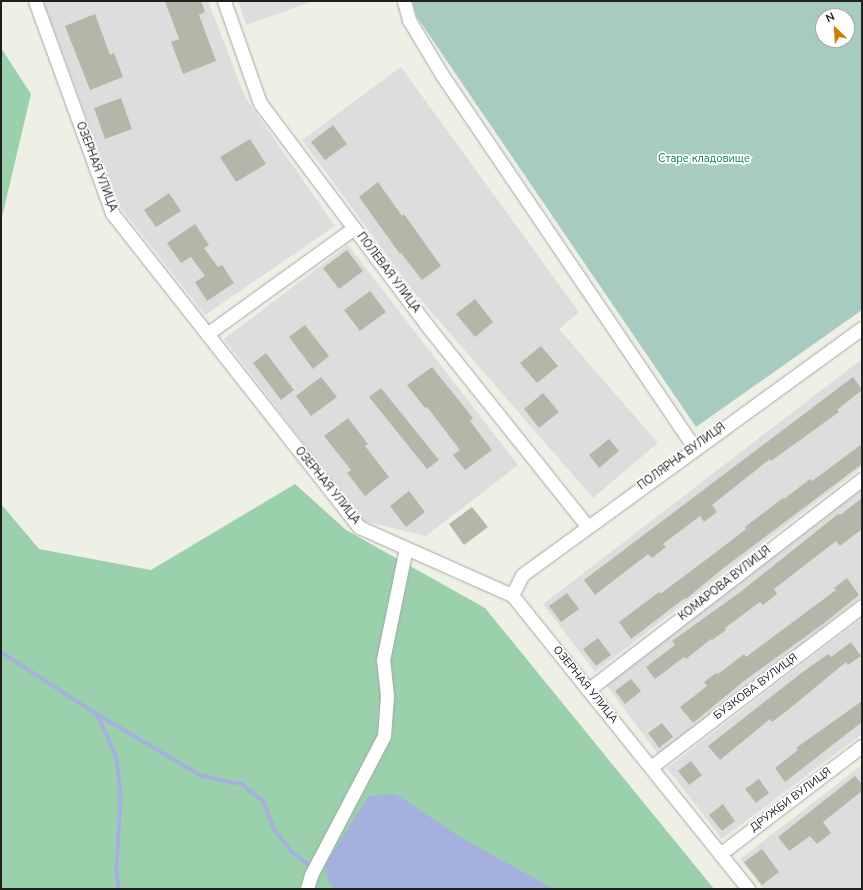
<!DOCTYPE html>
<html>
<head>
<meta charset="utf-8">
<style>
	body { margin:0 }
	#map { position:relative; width:863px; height:890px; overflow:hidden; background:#eef0e6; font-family:"Nunito Sans",sans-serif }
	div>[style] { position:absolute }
	.residential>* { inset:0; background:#dedddd }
	.forest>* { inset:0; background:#9ad0ab }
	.cemetery>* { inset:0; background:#a7cac1 }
	.water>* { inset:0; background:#a6b0de }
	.stream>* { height:3.5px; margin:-1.75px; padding:0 1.75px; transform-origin:1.75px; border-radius:1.75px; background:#a6b0de }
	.building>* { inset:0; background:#b6b6a8 }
	.roads { filter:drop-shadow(0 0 1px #a7a7a7) drop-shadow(0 0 1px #a7a7a7) }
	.minor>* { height:13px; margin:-6.5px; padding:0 6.5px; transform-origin:6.5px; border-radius:6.5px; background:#fff }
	span { translate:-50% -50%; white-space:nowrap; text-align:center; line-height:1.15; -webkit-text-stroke:3.5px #fff; paint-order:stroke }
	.park-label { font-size:11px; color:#0a815b }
	.street-label { font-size:11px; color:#202020 }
	.frame { position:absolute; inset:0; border:2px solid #202020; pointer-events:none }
	.north { position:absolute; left:815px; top:8px; width:40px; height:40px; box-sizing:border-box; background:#fff; border:1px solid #a6a6a6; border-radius:50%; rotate:335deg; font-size:11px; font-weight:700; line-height:16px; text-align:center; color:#202020 }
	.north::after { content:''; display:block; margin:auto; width:14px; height:18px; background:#d07c00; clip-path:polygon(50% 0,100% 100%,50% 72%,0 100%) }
</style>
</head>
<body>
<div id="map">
	<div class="residential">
		<i style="clip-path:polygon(43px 1px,208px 1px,245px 97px,335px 226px,205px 315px,120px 207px)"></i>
		<i style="clip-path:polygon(238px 1px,314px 1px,246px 25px)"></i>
		<i style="clip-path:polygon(401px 67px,579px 312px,559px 329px,658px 443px,593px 498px,415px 293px,302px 140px)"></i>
		<i style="clip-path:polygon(348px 245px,518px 465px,426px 536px,363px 521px,224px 339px)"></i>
		<i style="clip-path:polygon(862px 359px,862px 467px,595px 672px,543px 604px)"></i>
		<i style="clip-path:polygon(862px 489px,862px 597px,658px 754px,606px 685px)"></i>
		<i style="clip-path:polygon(862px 618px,862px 734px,722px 839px,667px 768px)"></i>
		<i style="clip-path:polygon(862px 765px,862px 889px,763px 889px,740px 859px)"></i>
	</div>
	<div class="forest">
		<i style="clip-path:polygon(1px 48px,31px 94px,1px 221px)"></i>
		<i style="clip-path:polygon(295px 484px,346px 530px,485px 608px,714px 889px,1px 889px,1px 504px,39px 549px,151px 570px)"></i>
	</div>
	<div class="cemetery">
		<i style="clip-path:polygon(evenodd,412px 1px,862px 1px,862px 310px,696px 427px,417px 17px,412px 1px,823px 16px,847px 16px,847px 40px,823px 40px,823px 16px)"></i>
	</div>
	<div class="water">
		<i style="clip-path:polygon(396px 794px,460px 837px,554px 889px,335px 889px,328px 881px,325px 866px,368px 796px)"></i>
	</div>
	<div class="stream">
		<i style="left:1px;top:652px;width:114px;rotate:32.9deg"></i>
		<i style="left:97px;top:714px;width:122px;rotate:30.6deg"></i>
		<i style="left:202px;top:776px;width:41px;rotate:11.3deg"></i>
		<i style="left:242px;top:784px;width:28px;rotate:39deg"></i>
		<i style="left:264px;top:802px;width:30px;rotate:69deg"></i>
		<i style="left:275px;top:830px;width:28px;rotate:52deg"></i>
		<i style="left:292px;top:852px;width:21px;rotate:37deg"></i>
		<i style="left:309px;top:865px;width:3px"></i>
		<i style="left:98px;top:715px;width:47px;rotate:66.2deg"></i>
		<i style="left:117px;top:758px;width:40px;rotate:84.3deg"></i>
		<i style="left:121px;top:798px;width:70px;rotate:93.3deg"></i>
		<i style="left:117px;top:868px;width:21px;rotate:85deg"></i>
	</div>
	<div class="building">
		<i style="clip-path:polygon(165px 1px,201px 1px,205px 12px,199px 15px,216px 61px,183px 74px,171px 42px,179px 39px)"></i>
		<i style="clip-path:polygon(95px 14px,110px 55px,114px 53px,123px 77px,90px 90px,65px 26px)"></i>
		<i style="clip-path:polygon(121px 98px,132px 129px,105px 139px,94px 108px)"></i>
		<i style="clip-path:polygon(333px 125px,347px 144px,325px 160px,311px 142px)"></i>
		<i style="clip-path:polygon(250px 139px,266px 164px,236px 182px,220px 157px)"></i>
		<i style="clip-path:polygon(378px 182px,402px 216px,404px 214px,441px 266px,422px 280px,401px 253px,400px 254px,359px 197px)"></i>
		<i style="clip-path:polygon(169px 193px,181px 211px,156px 227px,144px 210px)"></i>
		<i style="clip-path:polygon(195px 224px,209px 245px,204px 248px,218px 267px,222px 265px,234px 283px,207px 301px,195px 282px,205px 276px,191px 257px,181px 263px,167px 243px)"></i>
		<i style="clip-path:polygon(347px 250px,363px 271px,339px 289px,323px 268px)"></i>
		<i style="clip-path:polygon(370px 291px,386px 312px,360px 331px,344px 310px)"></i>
		<i style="clip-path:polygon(475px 299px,493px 322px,475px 337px,456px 314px)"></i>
		<i style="clip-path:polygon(305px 325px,329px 356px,313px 369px,289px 337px)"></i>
		<i style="clip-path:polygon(541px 346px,558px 366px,537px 383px,520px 363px)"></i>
		<i style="clip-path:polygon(266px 353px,294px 390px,281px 400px,253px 363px)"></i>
		<i style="clip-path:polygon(432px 367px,473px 418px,470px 421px,492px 450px,465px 470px,453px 455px,460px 450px,427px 407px,425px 408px,407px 385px)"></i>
		<i style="clip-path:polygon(321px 377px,337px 397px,311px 416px,296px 396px)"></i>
		<i style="clip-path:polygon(853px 377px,862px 390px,837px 410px,839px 412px,771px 461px,770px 459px,712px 505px,717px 512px,704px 522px,700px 516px,663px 544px,666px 547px,652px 558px,648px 554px,595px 595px,584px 580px)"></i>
		<i style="clip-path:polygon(381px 388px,439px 460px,427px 469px,369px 397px)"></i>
		<i style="clip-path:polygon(543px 393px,559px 412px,539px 428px,524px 409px)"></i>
		<i style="clip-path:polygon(348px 418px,368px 444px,365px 446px,389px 477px,365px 496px,347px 473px,351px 470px,324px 436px)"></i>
		<i style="clip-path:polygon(609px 439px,619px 451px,599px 468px,589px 455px)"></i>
		<i style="clip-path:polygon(862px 444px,862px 464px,721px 570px,686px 599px,685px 598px,631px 639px,619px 622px,659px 592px,660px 594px,711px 556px,746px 529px,745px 527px,783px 498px,784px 499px,810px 479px,812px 481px)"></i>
		<i style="clip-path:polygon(409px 491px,425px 512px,406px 527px,390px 506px)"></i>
		<i style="clip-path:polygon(862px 498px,862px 529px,840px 546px,836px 541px,774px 589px,777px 594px,763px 605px,760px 602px,725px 628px,726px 630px,712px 640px,711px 639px,686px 659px,684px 657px,655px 679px,646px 667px,675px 645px,672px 641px,739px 593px,838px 514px,840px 515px)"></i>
		<i style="clip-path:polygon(472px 507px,488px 527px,464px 545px,449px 524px)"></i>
		<i style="clip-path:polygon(847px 578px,859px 595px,823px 624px,744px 681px,693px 723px,680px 707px,707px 686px,704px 682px,716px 673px,718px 674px,744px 654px,746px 657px,836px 590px,834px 588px)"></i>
		<i style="clip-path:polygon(567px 593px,579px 609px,561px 622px,549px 606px)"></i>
		<i style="clip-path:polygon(598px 638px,611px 655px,596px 666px,583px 649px)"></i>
		<i style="clip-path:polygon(851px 642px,861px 656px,848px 665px,846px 662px,788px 710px,772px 722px,770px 719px,720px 760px,708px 746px,800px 674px,828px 654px,831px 657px)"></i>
		<i style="clip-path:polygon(631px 679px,641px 691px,625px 704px,615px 691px)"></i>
		<i style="clip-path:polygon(862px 701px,862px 722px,785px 782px,775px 768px,798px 750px,796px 748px)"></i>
		<i style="clip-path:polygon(662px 723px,673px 737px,659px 748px,648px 733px)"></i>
		<i style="clip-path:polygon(691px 761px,702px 775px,689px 785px,678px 771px)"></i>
		<i style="clip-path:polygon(855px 776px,862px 784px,862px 791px,823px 822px,831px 833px,817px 844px,810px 836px,789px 851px,778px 837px)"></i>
		<i style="clip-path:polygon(759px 779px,769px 793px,756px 803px,745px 789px)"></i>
		<i style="clip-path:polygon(723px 804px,735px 821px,722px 831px,709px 815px)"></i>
		<i style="clip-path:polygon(762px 849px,779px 872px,762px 885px,744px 862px)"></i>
	</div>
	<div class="roads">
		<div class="minor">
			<i style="left:35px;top:1px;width:226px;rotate:70deg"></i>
			<i style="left:112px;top:213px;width:400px;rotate:51.8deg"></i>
			<i style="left:359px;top:527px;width:167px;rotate:24deg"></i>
			<i style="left:512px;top:595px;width:377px;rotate:51.2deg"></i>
			<i style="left:224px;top:1px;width:108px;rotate:70.6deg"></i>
			<i style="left:260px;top:103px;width:281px;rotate:53.1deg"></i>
			<i style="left:429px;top:328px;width:253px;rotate:51.4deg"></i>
			<i style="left:404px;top:1px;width:20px;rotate:75deg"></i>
			<i style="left:409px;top:20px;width:64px;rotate:59deg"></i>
			<i style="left:442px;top:75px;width:451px;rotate:55.9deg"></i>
			<i style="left:207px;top:334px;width:181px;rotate:-35.8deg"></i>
			<i style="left:512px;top:595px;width:22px;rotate:-63deg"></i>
			<i style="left:522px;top:575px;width:420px;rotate:-36deg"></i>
			<i style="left:588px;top:690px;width:346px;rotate:-37.6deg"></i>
			<i style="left:651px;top:767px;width:265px;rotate:-37.3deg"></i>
			<i style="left:720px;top:854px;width:178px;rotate:-37.3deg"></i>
			<i style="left:307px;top:889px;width:15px;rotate:-74deg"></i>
			<i style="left:311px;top:875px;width:157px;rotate:-62.3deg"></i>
			<i style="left:384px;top:736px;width:40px;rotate:-85.7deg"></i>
			<i style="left:387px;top:696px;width:36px;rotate:-96deg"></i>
			<i style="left:383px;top:660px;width:114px;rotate:-78.4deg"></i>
		</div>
	</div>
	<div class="park-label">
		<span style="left:704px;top:159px">Старе кладовище</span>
	</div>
	<div class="street-label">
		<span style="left:96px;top:167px;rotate:69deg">ОЗЕРНАЯ УЛИЦА</span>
		<span style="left:388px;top:273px;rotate:53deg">ПОЛЕВАЯ УЛИЦА</span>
		<span style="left:682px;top:457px;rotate:-36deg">ПОЛЯРНА ВУЛИЦЯ</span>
		<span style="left:327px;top:486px;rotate:51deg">ОЗЕРНАЯ УЛИЦА</span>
		<span style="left:725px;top:584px;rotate:-38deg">КОМАРОВА ВУЛИЦЯ</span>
		<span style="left:585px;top:685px;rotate:51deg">ОЗЕРНАЯ УЛИЦА</span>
		<span style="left:756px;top:687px;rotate:-37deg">БУЗКОВА ВУЛИЦЯ</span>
		<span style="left:791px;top:800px;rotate:-37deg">ДРУЖБИ ВУЛИЦЯ</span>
	</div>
	<div class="frame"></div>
	<div class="north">N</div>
</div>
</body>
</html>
